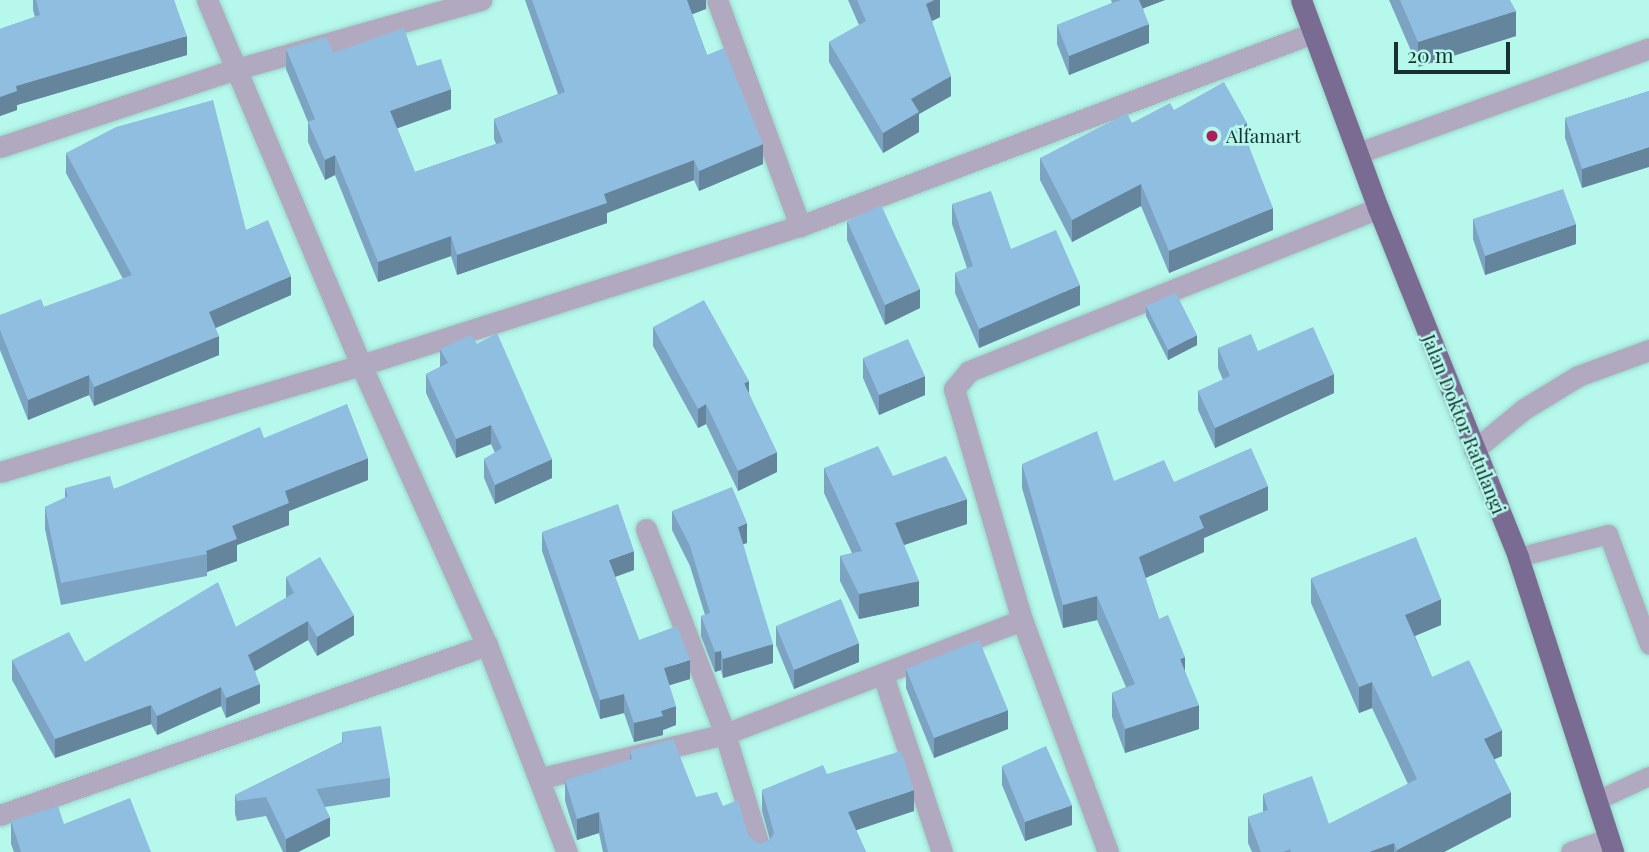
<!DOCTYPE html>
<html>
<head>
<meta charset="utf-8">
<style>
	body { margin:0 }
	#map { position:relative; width:1649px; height:852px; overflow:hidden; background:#b6f8eb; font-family:"Playfair Display",serif }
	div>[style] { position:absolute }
	.roads { filter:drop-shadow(0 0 2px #99d4c9) drop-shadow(0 0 2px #99d4c9) }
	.service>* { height:19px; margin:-9.5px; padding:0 9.5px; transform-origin:9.5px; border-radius:9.5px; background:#b1a9bf }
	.minor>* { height:21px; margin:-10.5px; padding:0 10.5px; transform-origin:10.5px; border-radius:10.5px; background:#b1a9bf }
	.trunk>* { height:21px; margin:-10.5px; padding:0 10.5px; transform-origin:10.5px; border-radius:10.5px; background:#7a6b93 }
	.wall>* { inset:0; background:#7ca3c1 }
	.shaded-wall>* { inset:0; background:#65859d }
	.building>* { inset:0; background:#90bee0 }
	.dots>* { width:19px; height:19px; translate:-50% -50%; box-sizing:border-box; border:4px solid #b6f8eb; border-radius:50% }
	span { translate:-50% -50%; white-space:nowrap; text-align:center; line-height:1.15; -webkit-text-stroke:5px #b6f8eb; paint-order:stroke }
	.poi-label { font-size:19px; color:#17322e }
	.left { translate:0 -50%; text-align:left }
	.street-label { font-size:19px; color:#17322e }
	.scale { position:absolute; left:1394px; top:42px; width:116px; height:32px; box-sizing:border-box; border:4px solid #17322e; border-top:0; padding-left:9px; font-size:21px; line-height:24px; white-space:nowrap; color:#17322e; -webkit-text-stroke:5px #b6f8eb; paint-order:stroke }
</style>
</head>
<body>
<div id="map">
	<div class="roads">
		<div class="service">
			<i style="left:1518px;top:557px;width:93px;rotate:-14.3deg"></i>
			<i style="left:1608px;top:534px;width:118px;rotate:69.7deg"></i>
			<i style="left:1597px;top:800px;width:57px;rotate:-24.8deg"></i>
		</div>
		<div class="minor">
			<i style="left:207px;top:0;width:396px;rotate:67.1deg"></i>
			<i style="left:361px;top:365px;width:307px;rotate:65.8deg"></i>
			<i style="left:487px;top:645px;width:222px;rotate:68.9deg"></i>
			<i style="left:717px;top:0;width:241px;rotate:69.8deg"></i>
			<i style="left:0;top:147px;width:245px;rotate:-18.3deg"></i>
			<i style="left:233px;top:70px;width:258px;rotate:-15.8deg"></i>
			<i style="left:1358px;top:153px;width:309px;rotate:-19.8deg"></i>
			<i style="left:1474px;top:450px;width:65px;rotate:-39.4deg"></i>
			<i style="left:1524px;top:409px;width:63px;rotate:-31.4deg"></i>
			<i style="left:1578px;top:376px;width:76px;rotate:-20.1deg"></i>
			<i style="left:0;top:472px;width:377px;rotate:-16.5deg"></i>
			<i style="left:361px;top:365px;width:460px;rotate:-17.6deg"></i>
			<i style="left:800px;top:226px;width:548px;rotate:-20.62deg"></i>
			<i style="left:646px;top:529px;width:220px;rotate:68.9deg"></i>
			<i style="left:725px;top:734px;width:123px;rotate:73deg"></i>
			<i style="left:883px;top:675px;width:187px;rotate:71.6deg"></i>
			<i style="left:541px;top:778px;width:189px;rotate:-13.4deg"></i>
			<i style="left:725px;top:734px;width:318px;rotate:-21deg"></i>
			<i style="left:0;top:815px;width:516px;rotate:-19.24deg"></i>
			<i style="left:1108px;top:852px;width:247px;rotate:-110.3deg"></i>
			<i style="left:1022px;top:620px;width:241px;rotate:-106.4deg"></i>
			<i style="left:954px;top:389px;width:23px;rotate:-50deg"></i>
			<i style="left:969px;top:371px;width:440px;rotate:-21.7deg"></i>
			<i style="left:1571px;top:852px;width:39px;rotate:-19deg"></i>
		</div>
		<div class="trunk">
			<i style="left:1301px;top:0;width:222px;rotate:69.7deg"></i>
			<i style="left:1378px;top:208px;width:376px;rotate:68.1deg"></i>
			<i style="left:1518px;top:557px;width:310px;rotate:72.1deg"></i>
		</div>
	</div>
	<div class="wall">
		<i style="clip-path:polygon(33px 0,174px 0,187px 55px,17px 105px,17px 110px,0 116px,0 29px,35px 17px,33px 10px)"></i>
		<i style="clip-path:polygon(525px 0,706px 0,706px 9px,692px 14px,707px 55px,763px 164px,699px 191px,694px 180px,607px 213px,607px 223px,457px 275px,451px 256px,378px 282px,335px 175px,325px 180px,308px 142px,308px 122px,286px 69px,286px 49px,333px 53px,417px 66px,451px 109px,397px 128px,415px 172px,496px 144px,494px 139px,494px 119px,558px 94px)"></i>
		<i style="clip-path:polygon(848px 0,940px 0,940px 17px,932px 21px,951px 96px,919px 114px,919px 132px,883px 153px,829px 62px,829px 42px,859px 25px)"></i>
		<i style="clip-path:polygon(1111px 0,1165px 0,1143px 8px,1149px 43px,1069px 75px,1057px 44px,1057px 25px,1112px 3px)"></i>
		<i style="clip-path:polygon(1389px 0,1510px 0,1516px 36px,1418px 67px)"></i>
		<i style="clip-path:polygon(1649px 91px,1582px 188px,1565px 138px,1565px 118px)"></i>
		<i style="clip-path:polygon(1174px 110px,1247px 140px,1273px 230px,1169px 273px,1141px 206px,1072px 242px,1040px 180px,1040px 158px,1132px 123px)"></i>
		<i style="clip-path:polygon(66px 153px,246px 230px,291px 295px,215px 328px,219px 355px,94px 406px,89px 395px,28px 420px,0 350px,0 315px,44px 307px,123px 279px,66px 173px)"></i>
		<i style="clip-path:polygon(952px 204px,1011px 249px,1080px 305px,979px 348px,955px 293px,955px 273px,967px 268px,952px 224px)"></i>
		<i style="clip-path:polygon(1473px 219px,1576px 244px,1485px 275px,1473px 239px)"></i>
		<i style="clip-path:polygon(847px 221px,920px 308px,885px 325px,847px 240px)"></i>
		<i style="clip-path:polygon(1146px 306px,1197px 345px,1168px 360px,1146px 316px)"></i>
		<i style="clip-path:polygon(653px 327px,749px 393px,777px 472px,738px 491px,706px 424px,698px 428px,653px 346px)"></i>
		<i style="clip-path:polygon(1218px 348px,1258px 351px,1334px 393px,1215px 448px,1198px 410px,1198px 391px,1223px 380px,1218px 368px)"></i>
		<i style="clip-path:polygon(440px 349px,552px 478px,495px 504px,484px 478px,484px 459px,495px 453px,491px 444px,456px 458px,426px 393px,426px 374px,440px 367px)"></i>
		<i style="clip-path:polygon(863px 358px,925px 395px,879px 415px,863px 378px)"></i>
		<i style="clip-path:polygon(264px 438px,368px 480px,289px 511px,289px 525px,237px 545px,237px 561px,207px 572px,207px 576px,61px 605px,45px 529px,45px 507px,65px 498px,65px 488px,114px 489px)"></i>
		<i style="clip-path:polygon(1022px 464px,1114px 481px,1174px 482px,1268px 510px,1204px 538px,1204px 552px,1145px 578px,1159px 619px,1185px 671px,1199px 729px,1125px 753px,1112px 717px,1112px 693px,1126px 687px,1097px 620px,1063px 628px,1022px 488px)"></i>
		<i style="clip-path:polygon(824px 468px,893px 476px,967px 524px,904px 545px,919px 606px,859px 619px,840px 581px,840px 556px,852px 553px,824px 493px)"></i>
		<i style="clip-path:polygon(672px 511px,747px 543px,743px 544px,773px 663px,723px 678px,721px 670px,715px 672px,701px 636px,701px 616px,705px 615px,690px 566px,672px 530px)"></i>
		<i style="clip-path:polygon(542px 532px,634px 570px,615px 577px,639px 640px,690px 679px,669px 685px,676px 725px,663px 730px,663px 735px,634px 742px,624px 713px,600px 719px,542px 551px)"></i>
		<i style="clip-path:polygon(286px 577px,354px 635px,317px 656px,308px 640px,255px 671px,260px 703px,226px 718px,221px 706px,157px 735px,151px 724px,55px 758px,12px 680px,12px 660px,85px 662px,236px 627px,286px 598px)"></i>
		<i style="clip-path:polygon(1311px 578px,1441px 625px,1415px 636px,1432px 677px,1502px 756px,1494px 759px,1511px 817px,1444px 852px,1252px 852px,1248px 843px,1248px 817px,1263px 812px,1263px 794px,1329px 824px,1408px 784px,1372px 708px,1359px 713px,1311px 603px)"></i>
		<i style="clip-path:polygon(776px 626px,859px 662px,794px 689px,776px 645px)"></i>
		<i style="clip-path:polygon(906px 669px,1008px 729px,934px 758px,906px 688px)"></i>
		<i style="clip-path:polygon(342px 732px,390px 778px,390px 797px,325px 807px,330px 836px,298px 852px,283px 852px,266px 816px,237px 821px,235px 814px,235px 795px,342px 742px)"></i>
		<i style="clip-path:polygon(630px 751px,696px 797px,723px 806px,748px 835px,759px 844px,770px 840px,762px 811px,762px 790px,827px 774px,914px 811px,856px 830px,866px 852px,603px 852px,599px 833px,577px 840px,565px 801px,565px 780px,630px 760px)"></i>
		<i style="clip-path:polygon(1002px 766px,1072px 825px,1025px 841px,1002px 785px)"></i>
		<i style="clip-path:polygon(11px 821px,64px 824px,151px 852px,14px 852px,11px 844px)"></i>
	</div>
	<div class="shaded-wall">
		<i style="clip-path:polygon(685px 0,706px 0,706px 9px,685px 17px)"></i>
		<i style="clip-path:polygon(934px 0,940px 0,940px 17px,926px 24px,926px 4px)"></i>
		<i style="clip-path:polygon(1118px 0,1165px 0,1118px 18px)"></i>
		<i style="clip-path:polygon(1516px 11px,1516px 36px,1418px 67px,1418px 42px)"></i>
		<i style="clip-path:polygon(1149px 24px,1149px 43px,1069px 75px,1069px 56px)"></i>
		<i style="clip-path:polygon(187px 36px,187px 55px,17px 105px,17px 110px,0 116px,0 97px,16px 86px)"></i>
		<i style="clip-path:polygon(951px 76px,951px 96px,919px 114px,919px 132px,883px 153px,883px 133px,911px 99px)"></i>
		<i style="clip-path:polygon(451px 89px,451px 109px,390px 131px,390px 111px)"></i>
		<i style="clip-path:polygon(1247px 123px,1247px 145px,1241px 126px)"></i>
		<i style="clip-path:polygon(763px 144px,763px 164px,699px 191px,699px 171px)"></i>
		<i style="clip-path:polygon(1649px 147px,1649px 167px,1582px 188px,1582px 169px)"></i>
		<i style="clip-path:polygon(335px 155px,335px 175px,325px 180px,325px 160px)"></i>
		<i style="clip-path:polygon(694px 160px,694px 180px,607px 213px,607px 223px,457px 275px,457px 255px,604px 194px)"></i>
		<i style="clip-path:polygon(1141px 184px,1141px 206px,1072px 242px,1072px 220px)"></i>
		<i style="clip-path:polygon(1273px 208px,1273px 230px,1169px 273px,1169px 251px)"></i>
		<i style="clip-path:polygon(1576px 224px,1576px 244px,1485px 275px,1485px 256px)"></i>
		<i style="clip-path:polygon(451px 236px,451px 256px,378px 282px,378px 262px)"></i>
		<i style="clip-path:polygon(291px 276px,291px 295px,209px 331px,209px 312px)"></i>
		<i style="clip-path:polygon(1080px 285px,1080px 305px,979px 348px,979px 329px)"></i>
		<i style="clip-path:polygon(920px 289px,920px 308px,885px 325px,885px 305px)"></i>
		<i style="clip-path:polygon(1197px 335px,1197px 345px,1168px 360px,1168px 350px)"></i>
		<i style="clip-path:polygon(219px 336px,219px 355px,94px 406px,94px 387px)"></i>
		<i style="clip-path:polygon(1334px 374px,1334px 393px,1215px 448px,1215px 428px)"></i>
		<i style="clip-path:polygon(89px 375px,89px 395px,28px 420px,28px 400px)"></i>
		<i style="clip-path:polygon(925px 376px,925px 395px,879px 415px,879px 395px)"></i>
		<i style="clip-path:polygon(749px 381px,749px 400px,744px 383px)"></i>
		<i style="clip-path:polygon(706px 404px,706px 424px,698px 428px,698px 409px)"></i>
		<i style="clip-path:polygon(491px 425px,491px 444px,456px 458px,456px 439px)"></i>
		<i style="clip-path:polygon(777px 452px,777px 472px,738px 491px,738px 471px)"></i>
		<i style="clip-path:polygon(368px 458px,368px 480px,289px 511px,289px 525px,237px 545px,237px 561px,207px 572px,207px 554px,206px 551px,232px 526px,285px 491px)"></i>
		<i style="clip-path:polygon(552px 459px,552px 478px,495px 504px,495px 485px)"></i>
		<i style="clip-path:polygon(1268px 486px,1268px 510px,1204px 538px,1204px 552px,1139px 581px,1139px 557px,1199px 516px)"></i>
		<i style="clip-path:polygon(967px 499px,967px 524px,895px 548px,895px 523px)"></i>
		<i style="clip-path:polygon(747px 523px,747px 543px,738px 546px,738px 527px)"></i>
		<i style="clip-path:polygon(634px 551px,634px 570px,609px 579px,609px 560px)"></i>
		<i style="clip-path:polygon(919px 581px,919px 606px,859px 619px,859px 594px)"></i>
		<i style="clip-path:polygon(1097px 596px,1097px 620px,1063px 628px,1063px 605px)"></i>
		<i style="clip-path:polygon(1441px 599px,1441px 625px,1405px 640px,1405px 615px)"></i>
		<i style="clip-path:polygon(354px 615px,354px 635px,317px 656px,317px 637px)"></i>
		<i style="clip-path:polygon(308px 621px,308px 640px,248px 675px,248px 655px)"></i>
		<i style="clip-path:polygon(859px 643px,859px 662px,794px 689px,794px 670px)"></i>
		<i style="clip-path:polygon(773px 644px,773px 663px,723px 678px,723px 659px)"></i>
		<i style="clip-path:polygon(721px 651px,721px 670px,715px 672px,715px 652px)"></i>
		<i style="clip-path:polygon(1185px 657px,1185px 681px,1180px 659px)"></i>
		<i style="clip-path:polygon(690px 660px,690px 679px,664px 687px,664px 668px)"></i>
		<i style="clip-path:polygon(1372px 682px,1372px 708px,1359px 713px,1359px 687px)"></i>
		<i style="clip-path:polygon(260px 684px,260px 703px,226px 718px,226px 698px)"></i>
		<i style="clip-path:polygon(221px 687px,221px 706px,157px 735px,157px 716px)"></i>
		<i style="clip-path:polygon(624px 694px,624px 713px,600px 719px,600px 700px)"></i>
		<i style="clip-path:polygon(151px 705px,151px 724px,55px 758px,55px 739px)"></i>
		<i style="clip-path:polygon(1199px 705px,1199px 729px,1125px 753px,1125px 729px)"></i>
		<i style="clip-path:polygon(676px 706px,676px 725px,663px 730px,663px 735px,634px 742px,634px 723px,661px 711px)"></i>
		<i style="clip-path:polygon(1008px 710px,1008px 729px,934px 758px,934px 738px)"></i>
		<i style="clip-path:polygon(1502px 730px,1502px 756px,1484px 764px,1484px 739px)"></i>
		<i style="clip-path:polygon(914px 790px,914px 811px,848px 833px,848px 812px)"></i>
		<i style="clip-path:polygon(1511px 792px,1511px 817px,1444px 852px,1397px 852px,1397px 850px)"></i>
		<i style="clip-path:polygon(1072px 805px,1072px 825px,1025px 841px,1025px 822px)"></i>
		<i style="clip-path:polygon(599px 812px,599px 833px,577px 840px,577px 819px)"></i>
		<i style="clip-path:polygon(330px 817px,330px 836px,298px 852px,286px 852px,286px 839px)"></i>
		<i style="clip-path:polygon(1394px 843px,1394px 852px,1369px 852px)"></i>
	</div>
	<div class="building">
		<i style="clip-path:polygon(36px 0,174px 0,187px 36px,16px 86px,17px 91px,0 97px,0 29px,40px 15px)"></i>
		<i style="clip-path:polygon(532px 0,687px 0,707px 55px,724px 48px,763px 144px,699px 171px,694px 160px,604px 194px,607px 203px,457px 255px,451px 236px,378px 262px,335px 155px,325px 160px,308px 122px,315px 119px,286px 49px,326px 37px,333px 53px,404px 28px,417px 66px,441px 59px,451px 89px,390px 111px,415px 172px,503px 142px,494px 119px,565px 92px)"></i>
		<i style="clip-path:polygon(857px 0,934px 0,926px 4px,951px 76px,911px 99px,919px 112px,883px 133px,829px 42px,866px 21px)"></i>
		<i style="clip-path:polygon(1120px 0,1139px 0,1149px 24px,1069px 56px,1057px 25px)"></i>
		<i style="clip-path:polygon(1400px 0,1510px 0,1516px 11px,1418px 42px)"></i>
		<i style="clip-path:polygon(1224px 82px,1247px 123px,1241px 126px,1273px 208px,1169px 251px,1141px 184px,1072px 220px,1040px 158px,1127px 113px,1132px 123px,1170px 103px,1174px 110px)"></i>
		<i style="clip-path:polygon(1649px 91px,1649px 147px,1582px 169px,1565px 118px)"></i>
		<i style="clip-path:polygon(213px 100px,246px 230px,268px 220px,291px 276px,209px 312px,219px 336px,94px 387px,89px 375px,28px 400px,0 330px,0 315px,41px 299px,44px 307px,132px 275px,66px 153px,116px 127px)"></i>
		<i style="clip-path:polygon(1563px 189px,1576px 224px,1485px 256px,1473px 219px)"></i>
		<i style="clip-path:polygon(991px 191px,1011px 249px,1056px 230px,1080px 285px,979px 329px,955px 273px,973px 266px,952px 204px)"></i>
		<i style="clip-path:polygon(881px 205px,920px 289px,885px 305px,847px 221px)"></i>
		<i style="clip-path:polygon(1176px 293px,1197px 335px,1168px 350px,1146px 306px)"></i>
		<i style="clip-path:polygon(704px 300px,749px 381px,744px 383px,777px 452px,738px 471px,706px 404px,698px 409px,653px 327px)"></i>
		<i style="clip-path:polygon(1313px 327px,1334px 374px,1215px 428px,1198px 391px,1230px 376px,1218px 348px,1251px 334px,1258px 351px)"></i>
		<i style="clip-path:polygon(497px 333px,552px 459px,495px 485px,484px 459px,502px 448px,491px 425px,456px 439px,426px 374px,448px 363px,440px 349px,471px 335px,477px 344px)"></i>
		<i style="clip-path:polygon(908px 339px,925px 376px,879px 395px,863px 358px)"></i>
		<i style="clip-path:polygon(347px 404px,368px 458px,285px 491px,289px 503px,232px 526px,237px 539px,206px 551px,207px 554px,61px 583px,45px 507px,68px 496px,65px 488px,110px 476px,114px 489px,260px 427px,264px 438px)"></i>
		<i style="clip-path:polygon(1097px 431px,1114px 481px,1164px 460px,1174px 482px,1251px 448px,1268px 486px,1199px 516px,1204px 528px,1139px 557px,1159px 619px,1168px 615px,1185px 657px,1180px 659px,1199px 705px,1125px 729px,1112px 693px,1135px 684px,1097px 596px,1063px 605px,1022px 464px)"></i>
		<i style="clip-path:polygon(878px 446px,893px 476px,946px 456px,967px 499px,895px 523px,919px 581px,859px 594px,840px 556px,862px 551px,824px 468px)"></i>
		<i style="clip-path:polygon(732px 487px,747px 523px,738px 527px,773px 644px,723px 659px,721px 651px,715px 652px,701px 616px,710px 613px,690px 546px,672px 511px)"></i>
		<i style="clip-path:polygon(618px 504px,634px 551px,609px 560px,639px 640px,677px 626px,690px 660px,664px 668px,676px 706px,661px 711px,663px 716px,634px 723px,624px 694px,600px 700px,542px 532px)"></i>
		<i style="clip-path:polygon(1416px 537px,1441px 599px,1405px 615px,1432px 677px,1469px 660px,1502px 730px,1484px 739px,1511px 792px,1397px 850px,1394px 843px,1369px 852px,1291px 852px,1290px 849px,1283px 852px,1261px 852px,1248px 817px,1268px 810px,1263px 794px,1312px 776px,1329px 824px,1417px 779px,1372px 682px,1359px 687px,1311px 578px)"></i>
		<i style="clip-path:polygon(320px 557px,354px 615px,317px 637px,308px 621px,248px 655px,260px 684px,226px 698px,221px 687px,157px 716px,151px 705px,55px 739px,12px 660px,69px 632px,85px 662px,218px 582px,236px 627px,294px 593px,286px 577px)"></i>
		<i style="clip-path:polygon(841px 599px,859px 643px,794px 670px,776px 626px)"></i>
		<i style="clip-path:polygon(979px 640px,1008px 710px,934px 738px,906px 669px)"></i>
		<i style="clip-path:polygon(381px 726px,390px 778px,316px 789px,330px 817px,286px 839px,266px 797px,237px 801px,235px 795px,343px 742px,342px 732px)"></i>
		<i style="clip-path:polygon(673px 739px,696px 797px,717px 792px,723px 806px,738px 800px,748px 835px,759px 844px,770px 840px,774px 833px,762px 790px,823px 765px,827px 774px,901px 751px,914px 790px,848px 812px,866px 852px,608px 852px,599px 812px,577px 819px,565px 780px,632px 759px,630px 751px)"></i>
		<i style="clip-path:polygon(1046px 746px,1072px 805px,1025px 822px,1002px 766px)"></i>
		<i style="clip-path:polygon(130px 798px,151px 852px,21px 852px,11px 821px,58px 806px,64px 824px)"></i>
	</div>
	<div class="dots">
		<i style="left:1212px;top:136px;background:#ac1f5c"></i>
	</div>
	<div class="poi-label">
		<span class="left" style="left:1226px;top:136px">Alfamart</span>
	</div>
	<div class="street-label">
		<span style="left:1464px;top:424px;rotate:68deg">Jalan Doktor Ratulangi</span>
	</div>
	<div class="scale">20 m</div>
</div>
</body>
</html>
